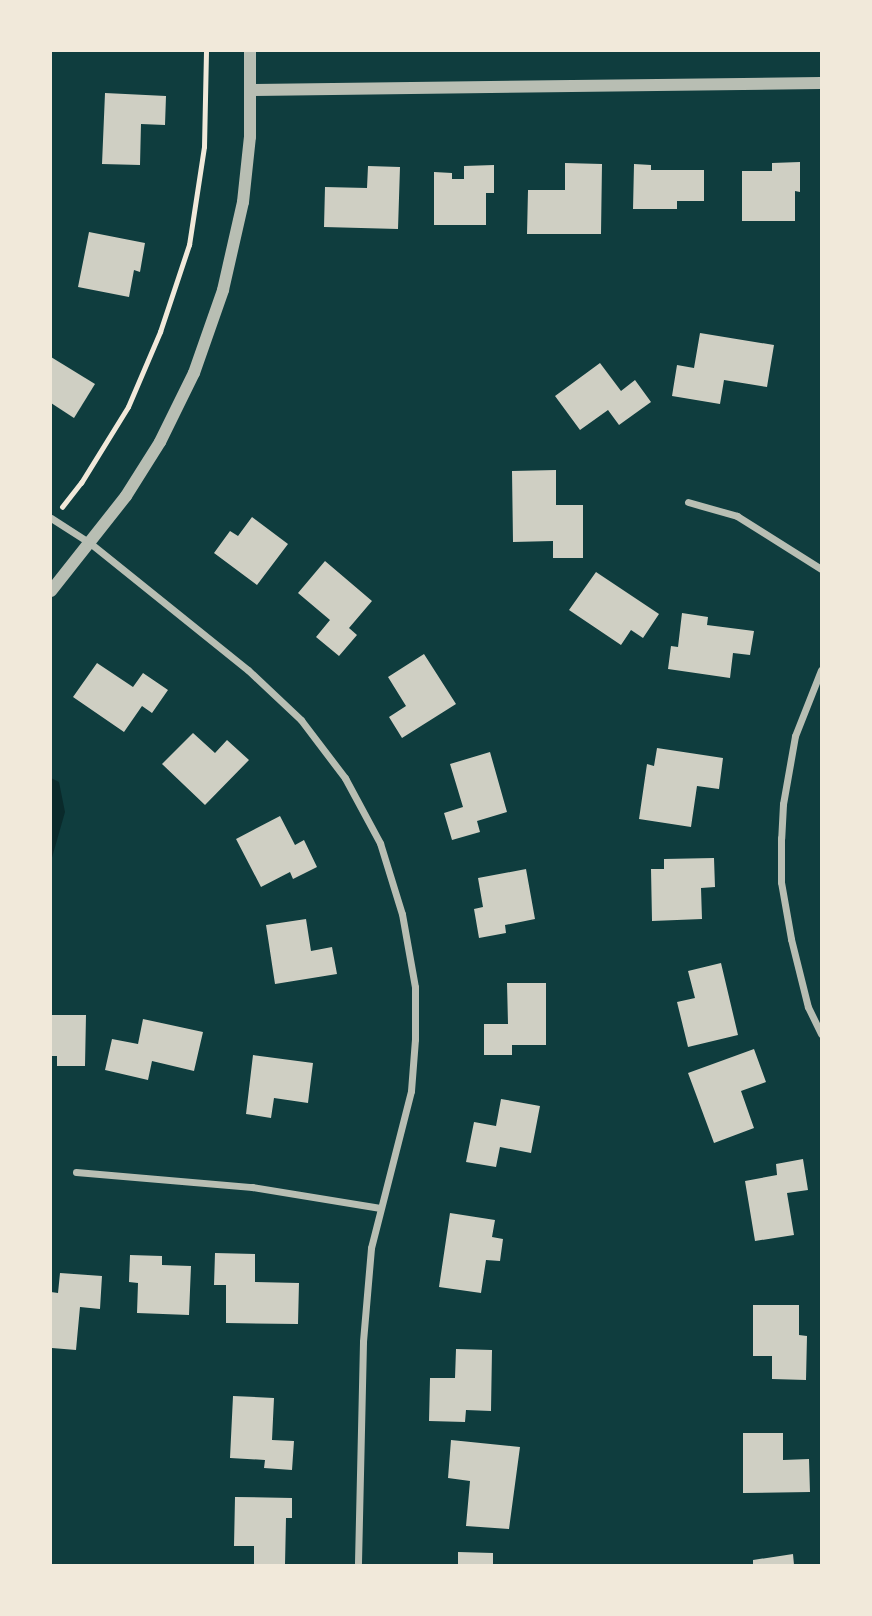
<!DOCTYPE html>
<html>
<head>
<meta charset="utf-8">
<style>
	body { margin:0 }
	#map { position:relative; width:872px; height:1616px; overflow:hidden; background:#0f3d3e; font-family:"PT Sans Narrow",sans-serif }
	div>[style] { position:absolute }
	.water>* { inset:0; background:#0a2a2b }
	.building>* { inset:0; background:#cfcfc3 }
	.path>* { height:4.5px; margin:-2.25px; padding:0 2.25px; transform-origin:2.25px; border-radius:2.25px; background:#f1e9da }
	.minor>* { height:7px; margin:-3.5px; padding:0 3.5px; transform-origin:3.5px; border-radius:3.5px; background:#b8beb3 }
	.tertiary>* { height:12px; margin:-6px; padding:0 6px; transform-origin:6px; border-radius:6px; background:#b8beb3 }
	span { translate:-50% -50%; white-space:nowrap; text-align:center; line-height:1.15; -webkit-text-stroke:6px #f1e9da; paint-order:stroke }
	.frame { position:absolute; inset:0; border:52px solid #f1e9da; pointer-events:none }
</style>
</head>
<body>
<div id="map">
	<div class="water">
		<i style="clip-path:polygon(51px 778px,59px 782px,65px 812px,51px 861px)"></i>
	</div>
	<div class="building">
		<i style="clip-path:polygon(105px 93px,166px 96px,165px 125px,141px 124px,140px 165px,102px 164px)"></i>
		<i style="clip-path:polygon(800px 162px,800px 192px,795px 191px,795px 221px,742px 221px,742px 171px,772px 171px,772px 163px)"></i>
		<i style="clip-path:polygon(565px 163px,602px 164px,601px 234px,527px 234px,528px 190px,565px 190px)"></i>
		<i style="clip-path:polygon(634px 164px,651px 165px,651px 170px,704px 170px,704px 201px,677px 201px,677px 209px,633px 209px)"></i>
		<i style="clip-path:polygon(494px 165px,494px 193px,486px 193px,486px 225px,434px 225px,434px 172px,452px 173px,452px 179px,464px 179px,464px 166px)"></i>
		<i style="clip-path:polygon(368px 166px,400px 167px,398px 229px,324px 227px,325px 187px,367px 188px)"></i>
		<i style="clip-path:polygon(89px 232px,145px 243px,140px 272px,134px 270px,129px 297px,78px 287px)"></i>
		<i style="clip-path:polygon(700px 333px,774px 345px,767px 387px,724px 380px,720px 404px,672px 396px,677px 365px,694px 368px)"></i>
		<i style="clip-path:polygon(51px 357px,95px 384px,74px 418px,51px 403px)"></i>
		<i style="clip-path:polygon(600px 363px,621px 391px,635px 380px,651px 402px,619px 425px,608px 410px,580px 430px,555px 396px)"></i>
		<i style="clip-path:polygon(556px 470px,556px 505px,583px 505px,583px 558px,553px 558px,553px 541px,513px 542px,512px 471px)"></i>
		<i style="clip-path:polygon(252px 517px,288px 544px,257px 585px,214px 553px,230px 531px,238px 536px)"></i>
		<i style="clip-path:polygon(325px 561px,372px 601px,349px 628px,357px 635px,339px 656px,316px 637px,330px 620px,298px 593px)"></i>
		<i style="clip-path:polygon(596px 572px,659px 614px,643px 638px,631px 630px,621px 645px,569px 610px)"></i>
		<i style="clip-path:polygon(682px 613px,708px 617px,707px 625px,754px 631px,750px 655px,733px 653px,730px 678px,668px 669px,671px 646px,678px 647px)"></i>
		<i style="clip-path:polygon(424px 654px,456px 704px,402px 738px,389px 717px,406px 706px,388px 677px)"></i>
		<i style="clip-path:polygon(97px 663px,133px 687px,143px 673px,168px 690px,152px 713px,142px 706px,124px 732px,73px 697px)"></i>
		<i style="clip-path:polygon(193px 733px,215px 753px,227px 740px,249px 760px,205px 805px,162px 764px)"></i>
		<i style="clip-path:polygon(657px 748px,723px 758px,719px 789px,697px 786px,691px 827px,639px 819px,647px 764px,654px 766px)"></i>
		<i style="clip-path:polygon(490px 752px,507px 812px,477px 821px,480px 832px,452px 840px,444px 813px,463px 807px,450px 764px)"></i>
		<i style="clip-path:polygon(280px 816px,295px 845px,304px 840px,317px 867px,293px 879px,290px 872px,261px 887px,236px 839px)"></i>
		<i style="clip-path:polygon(714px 858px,715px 887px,701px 888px,702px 919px,652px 921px,651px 869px,664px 869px,664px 859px)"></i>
		<i style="clip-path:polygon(526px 869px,535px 919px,505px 925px,506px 933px,479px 938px,474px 909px,483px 907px,478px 878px)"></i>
		<i style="clip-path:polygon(306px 919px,311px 951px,332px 947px,337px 974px,275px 984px,266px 925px)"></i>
		<i style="clip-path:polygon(721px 963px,738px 1035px,688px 1047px,677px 1002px,695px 998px,688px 971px)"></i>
		<i style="clip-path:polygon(507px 983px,546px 983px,546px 1045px,512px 1045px,512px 1055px,484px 1055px,484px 1024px,508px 1024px)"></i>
		<i style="clip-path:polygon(51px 1015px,86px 1015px,85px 1066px,57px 1066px,57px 1056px,51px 1056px)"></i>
		<i style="clip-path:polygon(143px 1019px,203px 1032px,194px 1071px,152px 1061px,148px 1080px,105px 1070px,112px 1039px,138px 1044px)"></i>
		<i style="clip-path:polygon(754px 1049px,766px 1082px,741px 1091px,754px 1128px,714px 1143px,688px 1073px)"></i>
		<i style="clip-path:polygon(253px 1055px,313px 1063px,308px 1103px,274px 1098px,271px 1118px,246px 1114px)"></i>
		<i style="clip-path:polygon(501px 1099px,540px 1106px,531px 1153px,500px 1147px,496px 1167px,466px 1162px,474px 1122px,496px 1126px)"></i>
		<i style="clip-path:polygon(803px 1159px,808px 1190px,787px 1193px,794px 1235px,755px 1241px,745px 1181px,777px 1175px,776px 1164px)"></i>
		<i style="clip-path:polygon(450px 1213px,495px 1220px,492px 1237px,503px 1239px,500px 1261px,486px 1260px,481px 1293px,439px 1287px)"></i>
		<i style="clip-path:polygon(215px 1253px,255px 1254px,255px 1282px,299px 1283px,298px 1324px,226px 1323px,226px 1285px,214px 1285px)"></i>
		<i style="clip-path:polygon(130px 1255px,162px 1256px,162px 1265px,191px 1266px,189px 1315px,137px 1313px,138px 1283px,129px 1282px)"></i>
		<i style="clip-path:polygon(60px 1273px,102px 1276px,100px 1309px,80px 1307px,76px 1350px,52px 1348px,51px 1292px,58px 1293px)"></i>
		<i style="clip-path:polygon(753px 1305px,799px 1305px,799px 1335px,807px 1336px,806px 1380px,772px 1379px,772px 1356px,753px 1356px)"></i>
		<i style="clip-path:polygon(456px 1349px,492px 1350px,491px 1411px,466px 1410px,465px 1422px,429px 1421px,430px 1378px,455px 1378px)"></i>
		<i style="clip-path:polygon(233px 1396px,274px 1398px,272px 1440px,294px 1441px,292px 1470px,264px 1468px,265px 1460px,230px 1458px)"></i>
		<i style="clip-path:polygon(743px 1433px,783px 1433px,783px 1460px,809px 1459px,810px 1492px,743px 1493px)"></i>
		<i style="clip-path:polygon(451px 1440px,520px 1447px,509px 1529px,466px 1526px,470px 1481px,448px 1478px)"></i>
		<i style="clip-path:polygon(235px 1497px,292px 1498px,292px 1518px,286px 1518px,285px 1565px,254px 1565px,254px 1546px,234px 1546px)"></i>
		<i style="clip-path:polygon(458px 1552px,493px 1553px,493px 1565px,458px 1565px)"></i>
		<i style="clip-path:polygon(793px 1554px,794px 1565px,753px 1565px,753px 1560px)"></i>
	</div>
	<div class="path">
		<i style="left:62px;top:507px;width:31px;rotate:-52deg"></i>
		<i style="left:81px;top:483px;width:89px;rotate:-58.3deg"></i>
		<i style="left:128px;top:407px;width:82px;rotate:-66.9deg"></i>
		<i style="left:160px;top:332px;width:92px;rotate:-71.6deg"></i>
		<i style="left:189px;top:245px;width:99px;rotate:-81.3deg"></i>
		<i style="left:204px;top:147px;width:96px;rotate:-88.8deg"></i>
	</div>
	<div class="minor">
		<i style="left:688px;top:502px;width:51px;rotate:15.9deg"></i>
		<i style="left:737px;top:516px;width:99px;rotate:32.2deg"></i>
		<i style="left:51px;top:518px;width:46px;rotate:32.7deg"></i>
		<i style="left:90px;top:543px;width:203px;rotate:38.8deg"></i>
		<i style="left:248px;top:670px;width:73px;rotate:43.3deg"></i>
		<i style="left:301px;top:720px;width:73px;rotate:52.8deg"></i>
		<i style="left:345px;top:778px;width:74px;rotate:61.7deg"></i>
		<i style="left:380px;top:843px;width:74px;rotate:72.8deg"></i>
		<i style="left:402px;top:914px;width:74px;rotate:79.9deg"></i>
		<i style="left:415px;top:987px;width:52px;rotate:90deg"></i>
		<i style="left:415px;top:1039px;width:52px;rotate:94.4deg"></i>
		<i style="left:411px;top:1091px;width:162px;rotate:104.3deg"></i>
		<i style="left:371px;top:1248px;width:94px;rotate:94.9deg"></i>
		<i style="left:363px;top:1342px;width:223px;rotate:91.3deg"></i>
		<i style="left:821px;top:670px;width:71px;rotate:111.5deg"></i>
		<i style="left:795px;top:736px;width:69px;rotate:100deg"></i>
		<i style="left:783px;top:804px;width:34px;rotate:93deg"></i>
		<i style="left:781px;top:838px;width:44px;rotate:90deg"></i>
		<i style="left:781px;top:882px;width:58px;rotate:80deg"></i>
		<i style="left:791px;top:939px;width:70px;rotate:76deg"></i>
		<i style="left:808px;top:1007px;width:30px;rotate:64deg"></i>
		<i style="left:76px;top:1172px;width:177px;rotate:4.9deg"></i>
		<i style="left:252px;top:1187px;width:130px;rotate:9.3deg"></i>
	</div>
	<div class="tertiary">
		<i style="left:252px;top:90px;width:569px;rotate:-0.7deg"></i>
		<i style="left:51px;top:591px;width:121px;rotate:-51.7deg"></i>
		<i style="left:126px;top:496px;width:64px;rotate:-57.8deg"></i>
		<i style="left:160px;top:442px;width:77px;rotate:-63.8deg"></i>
		<i style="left:194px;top:373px;width:88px;rotate:-70.7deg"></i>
		<i style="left:223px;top:290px;width:90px;rotate:-77.2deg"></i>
		<i style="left:243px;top:202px;width:65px;rotate:-83.9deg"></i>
		<i style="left:250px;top:137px;width:86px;rotate:-90deg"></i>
	</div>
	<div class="frame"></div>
</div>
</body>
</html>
